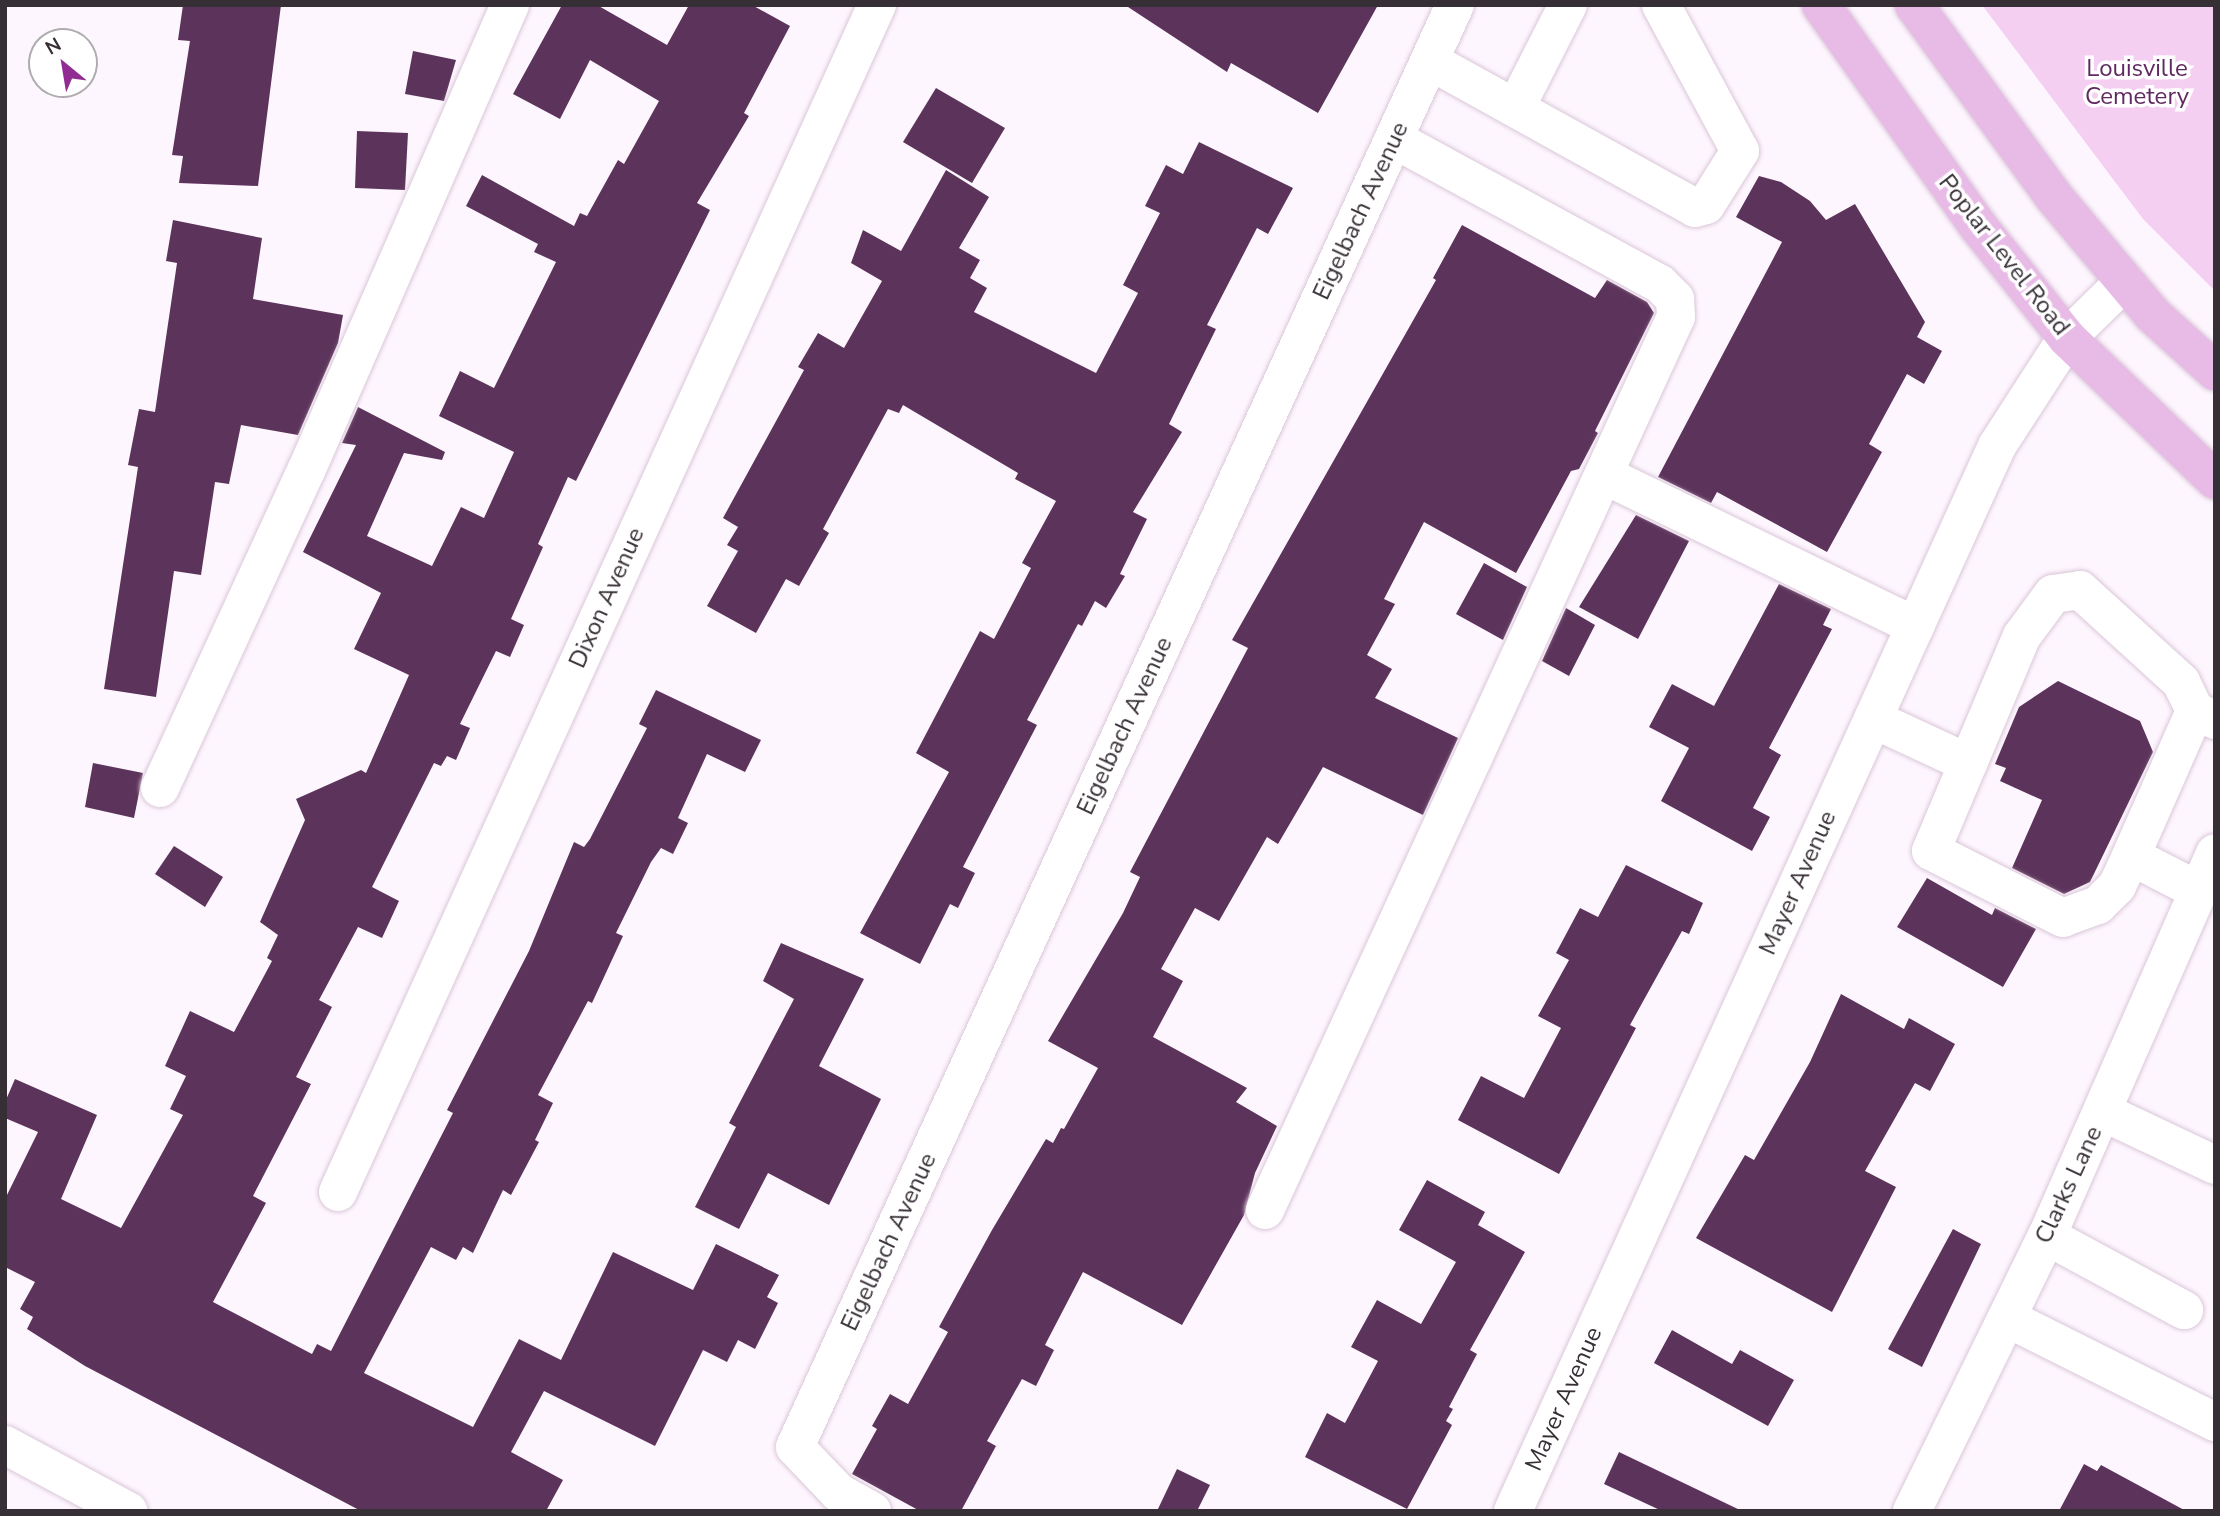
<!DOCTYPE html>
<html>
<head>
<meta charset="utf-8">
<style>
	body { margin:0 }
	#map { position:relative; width:2220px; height:1516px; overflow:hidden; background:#fef6fe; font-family:"Nunito Sans",sans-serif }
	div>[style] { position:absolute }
	.green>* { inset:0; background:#f4cff2 }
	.building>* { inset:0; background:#5c345b }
	.roads { filter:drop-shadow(0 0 2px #dac7d9) drop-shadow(0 0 2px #dac7d9) }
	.minor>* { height:38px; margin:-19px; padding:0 19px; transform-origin:19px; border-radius:19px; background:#fff }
	.major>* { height:38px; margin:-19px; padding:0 19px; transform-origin:19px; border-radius:19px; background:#e8bbe7 }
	span { translate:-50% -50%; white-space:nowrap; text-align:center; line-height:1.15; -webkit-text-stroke:7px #fff; paint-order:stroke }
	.park-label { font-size:24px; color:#612961 }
	.street-label { font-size:24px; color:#372f36 }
	.frame { position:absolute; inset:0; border:7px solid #372f36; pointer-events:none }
	.north { position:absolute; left:28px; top:28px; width:70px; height:70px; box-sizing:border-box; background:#fff; border:2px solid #afacaf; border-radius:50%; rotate:330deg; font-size:19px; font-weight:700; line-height:28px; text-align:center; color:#372f36 }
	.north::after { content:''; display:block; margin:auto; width:24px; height:32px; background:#912c92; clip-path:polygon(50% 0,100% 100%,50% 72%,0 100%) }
</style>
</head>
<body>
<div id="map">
	<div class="green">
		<i style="clip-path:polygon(1982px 5px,2215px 5px,2215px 291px,2143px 219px)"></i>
	</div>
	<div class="building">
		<i style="clip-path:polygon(183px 5px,281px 5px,258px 186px,179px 183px,183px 156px,172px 155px,190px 41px,178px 40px)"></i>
		<i style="clip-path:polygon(562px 5px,597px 5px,667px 45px,689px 5px,752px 5px,790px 26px,744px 113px,749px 116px,697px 203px,710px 210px,576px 481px,568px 477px,538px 544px,543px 547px,511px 619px,524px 625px,510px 657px,496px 651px,460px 724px,470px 728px,456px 760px,447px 756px,441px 766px,434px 763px,372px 887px,399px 901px,382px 938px,358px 927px,319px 1000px,332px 1007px,296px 1077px,311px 1084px,253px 1196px,266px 1203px,213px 1302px,312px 1354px,317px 1344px,331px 1351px,453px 1113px,447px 1110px,529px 951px,574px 842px,584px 847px,590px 839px,647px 728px,639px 724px,656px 690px,761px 740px,745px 772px,707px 754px,678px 818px,688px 823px,673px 854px,661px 848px,651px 862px,616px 933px,623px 936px,592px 1003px,588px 1001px,538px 1095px,553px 1103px,535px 1140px,539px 1142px,511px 1195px,503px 1190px,473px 1253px,463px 1247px,456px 1260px,431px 1247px,364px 1373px,473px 1427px,519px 1339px,561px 1360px,613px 1252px,693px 1290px,716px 1244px,779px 1275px,767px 1297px,778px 1303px,755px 1349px,738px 1340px,727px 1362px,703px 1350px,655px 1446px,544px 1391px,511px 1452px,563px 1480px,546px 1511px,361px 1511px,85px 1366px,27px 1329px,33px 1317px,20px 1309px,35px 1282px,5px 1267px,5px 1199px,38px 1132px,5px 1118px,5px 1102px,15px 1079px,97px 1115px,61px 1199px,121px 1228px,183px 1115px,170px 1109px,186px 1076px,165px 1066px,190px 1011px,234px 1032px,272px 961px,267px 958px,278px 935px,260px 922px,305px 820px,296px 799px,361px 770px,366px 773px,409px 675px,354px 649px,381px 593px,303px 552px,356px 445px,342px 443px,358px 407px,445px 452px,442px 460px,404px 453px,367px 536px,432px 566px,461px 507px,484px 518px,514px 452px,439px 416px,460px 371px,494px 388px,556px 262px,534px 252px,538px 244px,466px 206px,482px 175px,574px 226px,580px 213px,587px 216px,618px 160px,624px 164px,659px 101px,590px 60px,560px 119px,513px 94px)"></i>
		<i style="clip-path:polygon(1125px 5px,1378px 5px,1318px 113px,1231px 63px,1227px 72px)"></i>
		<i style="clip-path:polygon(413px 51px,456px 60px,444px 101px,405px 94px)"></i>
		<i style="clip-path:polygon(936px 88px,1005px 128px,972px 183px,903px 142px)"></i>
		<i style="clip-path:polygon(357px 131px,408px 133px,405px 190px,355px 188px)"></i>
		<i style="clip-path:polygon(1199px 142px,1293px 188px,1268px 234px,1257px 228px,1207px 325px,1216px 329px,1169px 424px,1182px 432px,1133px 512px,1147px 519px,1120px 574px,1125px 576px,1106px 608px,1095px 601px,1082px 626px,1078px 624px,1027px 720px,1037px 725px,963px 867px,975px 873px,958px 908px,950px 904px,920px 964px,860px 933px,949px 772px,916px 753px,980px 631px,994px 639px,1031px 568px,1022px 563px,1056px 501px,1015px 479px,1018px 473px,903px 405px,899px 413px,888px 409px,823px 529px,829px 533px,799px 586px,786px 579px,756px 633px,707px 606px,738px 551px,727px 545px,738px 527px,723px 518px,804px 370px,798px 367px,818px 333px,844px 348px,882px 281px,851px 263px,863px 230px,901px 251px,946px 170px,989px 197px,959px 248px,980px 260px,970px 278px,987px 288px,974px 312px,1096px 373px,1138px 293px,1123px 285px,1160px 213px,1145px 206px,1166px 165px,1183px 174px)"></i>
		<i style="clip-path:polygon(1759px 176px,1781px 182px,1810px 201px,1826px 220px,1855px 204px,1925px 322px,1917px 337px,1942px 351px,1924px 384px,1907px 374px,1869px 444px,1882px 452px,1827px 552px,1717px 492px,1711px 503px,1658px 477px,1782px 242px,1736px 217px)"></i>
		<i style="clip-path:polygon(173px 220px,262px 238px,253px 299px,343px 315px,338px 343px,298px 435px,241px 425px,229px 484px,215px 482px,201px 575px,174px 571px,156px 697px,104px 689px,138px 467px,128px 465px,139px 409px,155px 412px,177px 263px,166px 261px)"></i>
		<i style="clip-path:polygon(1462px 225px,1595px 298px,1607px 280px,1647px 302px,1654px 313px,1595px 431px,1598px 433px,1579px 469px,1571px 471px,1516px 573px,1424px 522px,1384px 599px,1395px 604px,1367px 655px,1392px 669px,1375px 698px,1458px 738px,1423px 815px,1323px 767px,1278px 844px,1267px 837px,1219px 921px,1195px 908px,1161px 969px,1183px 981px,1153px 1037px,1247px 1088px,1236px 1102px,1277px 1126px,1255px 1173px,1244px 1215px,1182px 1325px,1083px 1272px,1045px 1345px,1054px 1350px,1036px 1386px,1022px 1379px,987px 1441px,996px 1446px,961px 1511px,920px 1511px,852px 1474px,877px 1429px,872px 1426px,890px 1394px,908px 1404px,948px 1332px,939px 1327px,992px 1230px,1046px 1139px,1053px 1143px,1061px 1128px,1064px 1129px,1098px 1068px,1048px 1041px,1123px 913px,1140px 877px,1130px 872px,1248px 648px,1232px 640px,1436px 280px,1433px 278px)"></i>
		<i style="clip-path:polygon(1636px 515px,1689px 541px,1638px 639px,1579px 607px)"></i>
		<i style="clip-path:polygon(1484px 563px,1527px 587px,1503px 640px,1456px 614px)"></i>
		<i style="clip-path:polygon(1779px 584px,1831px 609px,1823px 625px,1832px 629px,1769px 748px,1781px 755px,1753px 808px,1770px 817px,1752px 851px,1661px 801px,1689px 748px,1649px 727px,1672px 684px,1714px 706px)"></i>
		<i style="clip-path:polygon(1566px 608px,1595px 625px,1569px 676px,1542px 661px)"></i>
		<i style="clip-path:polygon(2058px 681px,2140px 721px,2153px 752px,2090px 882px,2064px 894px,2012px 868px,2042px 800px,2000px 781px,2006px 768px,1995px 764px,2019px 707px)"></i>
		<i style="clip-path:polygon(93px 763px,143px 773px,134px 818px,85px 807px)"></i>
		<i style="clip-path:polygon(174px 846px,223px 877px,205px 907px,155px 874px)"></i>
		<i style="clip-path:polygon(1626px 865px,1703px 903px,1689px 934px,1682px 931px,1630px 1025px,1636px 1028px,1559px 1174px,1458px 1120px,1481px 1076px,1524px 1098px,1561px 1028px,1538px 1016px,1569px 960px,1556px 953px,1580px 908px,1598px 917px)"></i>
		<i style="clip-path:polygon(1927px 878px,1992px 915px,1995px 908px,2036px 929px,2003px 987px,1897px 927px)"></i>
		<i style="clip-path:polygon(781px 943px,864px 979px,819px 1066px,881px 1099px,829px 1205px,768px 1173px,739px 1229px,695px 1207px,736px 1127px,729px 1123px,794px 999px,763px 981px)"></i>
		<i style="clip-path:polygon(1841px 994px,1904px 1029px,1909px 1018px,1955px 1044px,1930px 1091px,1915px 1083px,1865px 1171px,1896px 1187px,1832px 1312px,1696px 1238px,1745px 1155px,1754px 1160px,1810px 1062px)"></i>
		<i style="clip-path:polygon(1427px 1180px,1485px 1212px,1478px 1225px,1525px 1252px,1470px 1350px,1477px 1354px,1449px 1407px,1453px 1409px,1446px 1421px,1452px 1425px,1407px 1509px,1305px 1457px,1327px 1413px,1345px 1423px,1378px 1361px,1351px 1347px,1377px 1300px,1421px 1324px,1456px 1262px,1399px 1230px)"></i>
		<i style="clip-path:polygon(1953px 1229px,1981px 1244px,1922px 1367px,1888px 1349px)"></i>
		<i style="clip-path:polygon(1672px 1330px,1732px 1364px,1740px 1350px,1794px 1380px,1768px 1426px,1654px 1363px)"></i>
		<i style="clip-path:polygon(1619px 1452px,1742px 1511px,1662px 1511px,1604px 1484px)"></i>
		<i style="clip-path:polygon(2084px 1464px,2097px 1471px,2101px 1465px,2186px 1511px,2059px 1511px)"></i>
		<i style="clip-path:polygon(1177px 1469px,1210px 1485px,1197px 1511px,1157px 1511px)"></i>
	</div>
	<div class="roads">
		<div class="minor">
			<i style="left:1430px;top:61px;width:303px;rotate:29deg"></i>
			<i style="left:1695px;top:208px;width:11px;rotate:-15deg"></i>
			<i style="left:1706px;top:205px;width:64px;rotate:-57.8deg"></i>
			<i style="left:1740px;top:151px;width:166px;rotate:-118.4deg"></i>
			<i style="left:1517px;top:105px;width:112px;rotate:-63deg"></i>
			<i style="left:1604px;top:475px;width:346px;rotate:25.9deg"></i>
			<i style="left:1873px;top:719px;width:105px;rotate:24.9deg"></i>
			<i style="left:160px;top:788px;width:349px;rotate:-65.3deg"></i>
			<i style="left:306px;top:471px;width:509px;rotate:-66.36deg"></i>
			<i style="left:2131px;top:856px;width:158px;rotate:-66.2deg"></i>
			<i style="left:2197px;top:890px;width:74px;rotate:-152.7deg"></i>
			<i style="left:2131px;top:856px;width:33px;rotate:115deg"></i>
			<i style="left:2117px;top:886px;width:27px;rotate:135deg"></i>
			<i style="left:2098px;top:905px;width:37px;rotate:160deg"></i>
			<i style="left:2063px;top:918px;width:148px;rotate:-153.1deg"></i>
			<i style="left:1931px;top:851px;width:233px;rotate:-67.1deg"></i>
			<i style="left:2022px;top:636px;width:52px;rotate:-53.6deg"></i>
			<i style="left:2053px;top:594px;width:27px;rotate:-8deg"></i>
			<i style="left:2080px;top:590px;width:137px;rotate:42.3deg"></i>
			<i style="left:2181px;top:682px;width:32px;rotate:64deg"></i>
			<i style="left:2195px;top:711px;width:22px;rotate:24deg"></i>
			<i style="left:2103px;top:1112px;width:124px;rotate:25.3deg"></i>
			<i style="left:338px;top:1192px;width:1304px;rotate:-65.58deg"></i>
			<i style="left:1265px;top:1210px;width:983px;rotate:-65.29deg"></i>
			<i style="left:1676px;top:317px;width:18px;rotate:-93deg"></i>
			<i style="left:1675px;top:299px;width:21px;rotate:-135deg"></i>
			<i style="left:1660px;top:284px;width:303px;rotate:-151.4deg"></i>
			<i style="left:2047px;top:1236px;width:156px;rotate:28.4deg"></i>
			<i style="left:2007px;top:1318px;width:233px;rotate:26.6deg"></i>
			<i style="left:5px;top:1445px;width:140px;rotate:28.2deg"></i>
			<i style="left:872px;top:1511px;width:39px;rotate:-151deg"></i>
			<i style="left:838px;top:1492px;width:62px;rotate:-133.7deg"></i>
			<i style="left:795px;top:1447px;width:1586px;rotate:-65.41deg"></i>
			<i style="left:1513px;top:1511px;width:1170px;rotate:-65.56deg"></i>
			<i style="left:1997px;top:446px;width:129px;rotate:-57.1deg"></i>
			<i style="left:2067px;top:338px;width:81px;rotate:-44.5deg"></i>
			<i style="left:1912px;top:1511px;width:306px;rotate:-63.9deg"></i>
			<i style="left:2047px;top:1236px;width:418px;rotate:-66.3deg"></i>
		</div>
		<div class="major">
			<i style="left:1821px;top:5px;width:271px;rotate:54.6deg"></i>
			<i style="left:1978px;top:226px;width:143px;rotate:51.5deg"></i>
			<i style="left:2067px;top:338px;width:205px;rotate:43.8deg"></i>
			<i style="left:1914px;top:5px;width:238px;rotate:53.9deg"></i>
			<i style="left:2054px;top:197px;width:154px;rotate:50deg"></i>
			<i style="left:2153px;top:315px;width:84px;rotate:42.1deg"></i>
		</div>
	</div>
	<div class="park-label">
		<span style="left:2137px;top:83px">Louisville<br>Cemetery</span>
	</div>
	<div class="street-label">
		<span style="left:1361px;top:211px;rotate:-65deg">Eigelbach Avenue</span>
		<span style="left:2004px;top:255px;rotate:52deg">Poplar Level Road</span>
		<span style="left:607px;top:598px;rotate:-66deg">Dixon Avenue</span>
		<span style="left:1125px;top:726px;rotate:-65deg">Eigelbach Avenue</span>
		<span style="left:1798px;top:883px;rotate:-66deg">Mayer Avenue</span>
		<span style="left:2069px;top:1185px;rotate:-65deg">Clarks Lane</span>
		<span style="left:889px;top:1242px;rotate:-65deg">Eigelbach Avenue</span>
		<span style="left:1564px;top:1399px;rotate:-66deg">Mayer Avenue</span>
	</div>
	<div class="frame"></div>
	<div class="north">N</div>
</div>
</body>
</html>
